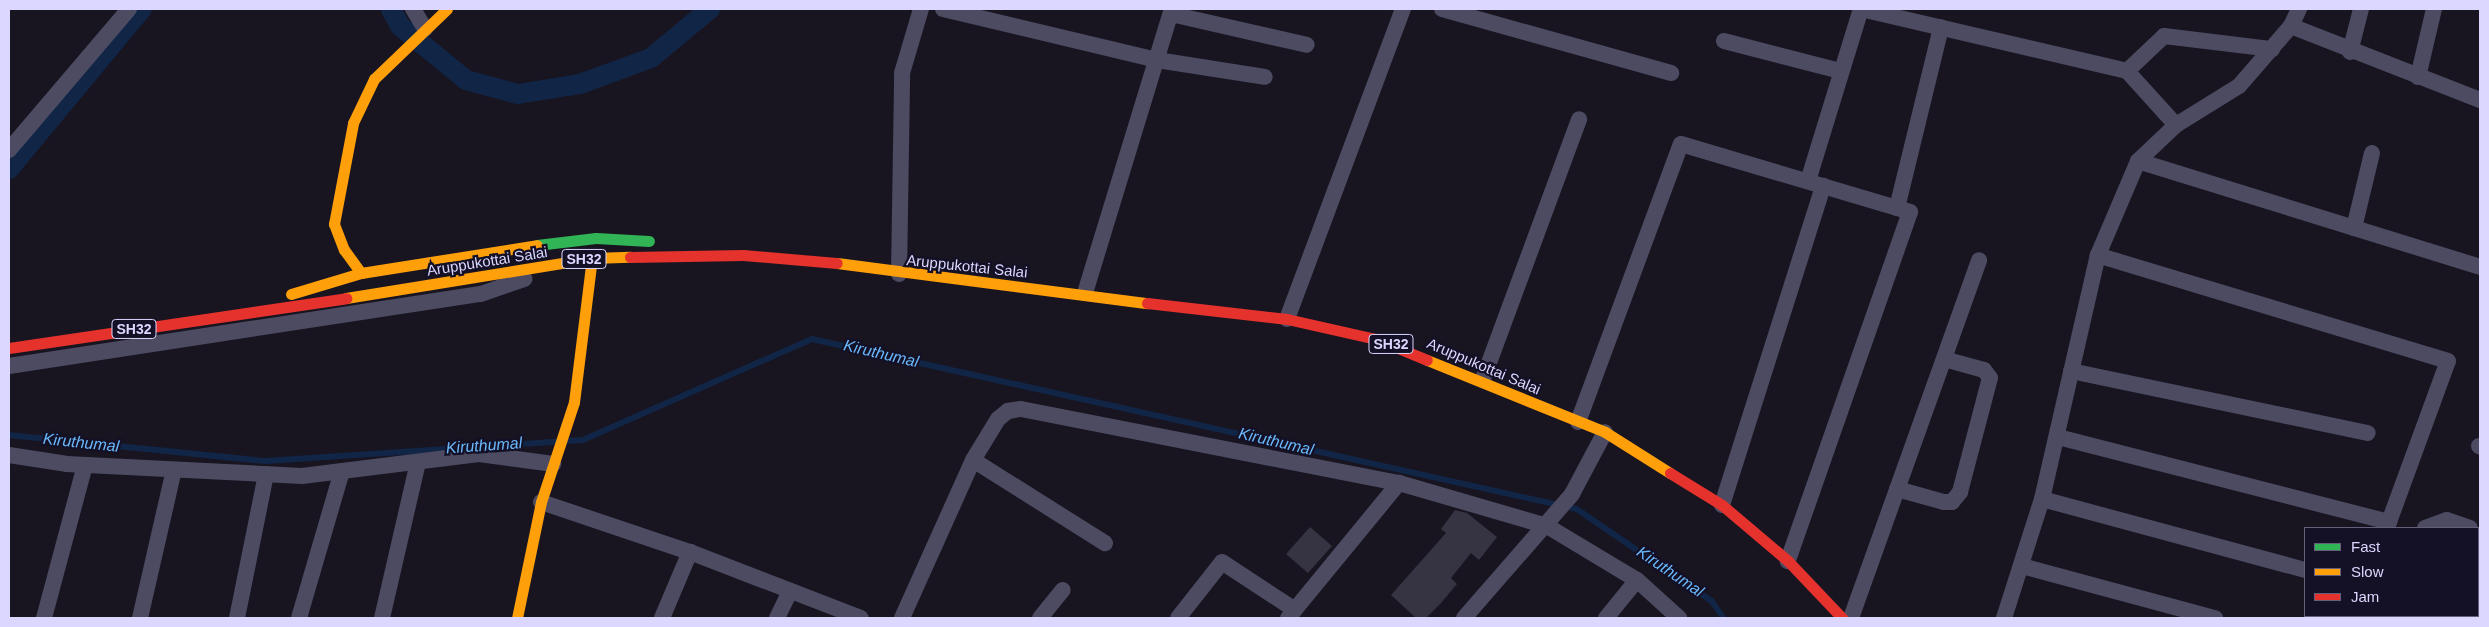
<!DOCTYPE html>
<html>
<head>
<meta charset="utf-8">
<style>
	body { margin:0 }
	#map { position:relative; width:2489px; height:627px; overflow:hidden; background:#181521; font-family:Helvetica,sans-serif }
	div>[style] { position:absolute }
	.stream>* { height:5.5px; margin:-2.75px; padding:0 2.75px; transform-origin:2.75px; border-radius:2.75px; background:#112547 }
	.canal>* { height:20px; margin:-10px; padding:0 10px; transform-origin:10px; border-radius:10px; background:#112547 }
	.building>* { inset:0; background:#363343 }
	.street>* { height:16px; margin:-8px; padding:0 8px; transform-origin:8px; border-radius:8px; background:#4c4b62 }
	.fast>* { height:11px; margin:-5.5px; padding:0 5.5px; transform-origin:5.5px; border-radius:5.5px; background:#30b455 }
	.slow>* { height:11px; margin:-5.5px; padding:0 5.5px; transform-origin:5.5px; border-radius:5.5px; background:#ff9f0a }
	.jam>* { height:11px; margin:-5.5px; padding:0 5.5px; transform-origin:5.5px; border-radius:5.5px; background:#e5322d }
	span { translate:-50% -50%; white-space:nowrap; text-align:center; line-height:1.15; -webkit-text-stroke:4.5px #141026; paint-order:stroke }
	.shield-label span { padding:1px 4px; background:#141026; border:1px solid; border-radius:4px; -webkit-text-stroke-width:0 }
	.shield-label { font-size:14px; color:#dbd7fe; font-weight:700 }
	.street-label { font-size:15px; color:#dbd7fe }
	.water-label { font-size:16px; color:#69b8fa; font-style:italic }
	.frame { position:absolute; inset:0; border:10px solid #dbd7fe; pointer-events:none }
	.legend { position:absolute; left:2304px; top:527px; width:175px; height:90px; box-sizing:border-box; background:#141026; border:1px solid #64607c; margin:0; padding:6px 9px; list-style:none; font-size:15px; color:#dbd7fe }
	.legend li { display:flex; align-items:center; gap:10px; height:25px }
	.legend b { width:25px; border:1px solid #64607c }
</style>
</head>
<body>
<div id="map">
	<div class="stream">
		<i style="left:9px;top:435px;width:258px;rotate:5.8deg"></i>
		<i style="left:266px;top:461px;width:290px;rotate:-3.8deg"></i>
		<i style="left:566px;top:441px;width:17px;rotate:-3deg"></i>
		<i style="left:583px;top:440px;width:250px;rotate:-23.8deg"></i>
		<i style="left:812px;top:339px;width:784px;rotate:12.53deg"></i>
		<i style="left:1577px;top:509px;width:163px;rotate:34.3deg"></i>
		<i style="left:1712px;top:601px;width:21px;rotate:55deg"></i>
	</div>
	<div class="canal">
		<i style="left:391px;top:9px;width:19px;rotate:62deg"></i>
		<i style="left:400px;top:26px;width:85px;rotate:39.3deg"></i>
		<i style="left:466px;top:80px;width:54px;rotate:15.1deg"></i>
		<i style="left:518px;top:94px;width:63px;rotate:-9.2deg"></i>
		<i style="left:580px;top:84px;width:76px;rotate:-20.1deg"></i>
		<i style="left:651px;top:58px;width:77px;rotate:-39.7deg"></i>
		<i style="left:9px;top:169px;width:208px;rotate:-50.3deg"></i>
	</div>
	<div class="building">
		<i style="clip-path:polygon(1455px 510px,1467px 513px,1497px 537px,1479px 560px,1471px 553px,1451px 578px,1457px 584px,1441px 603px,1426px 618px,1416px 618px,1391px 595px,1446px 533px,1441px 529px)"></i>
		<i style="clip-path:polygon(1310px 527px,1332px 546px,1308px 573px,1286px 554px)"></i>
	</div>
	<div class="street">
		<i style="left:413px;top:9px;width:23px;rotate:59deg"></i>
		<i style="left:943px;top:9px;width:220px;rotate:13.4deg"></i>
		<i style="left:1157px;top:60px;width:109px;rotate:8.9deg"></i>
		<i style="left:1442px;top:9px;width:238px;rotate:15.6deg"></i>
		<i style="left:1861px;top:9px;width:273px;rotate:13.1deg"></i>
		<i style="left:2127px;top:71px;width:51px;rotate:-43.4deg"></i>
		<i style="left:2164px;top:36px;width:109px;rotate:6.9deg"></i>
		<i style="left:1171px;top:14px;width:139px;rotate:12.8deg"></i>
		<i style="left:2291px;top:26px;width:203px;rotate:21.4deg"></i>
		<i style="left:1724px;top:41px;width:120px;rotate:14.5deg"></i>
		<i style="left:2350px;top:52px;width:44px;rotate:-75.7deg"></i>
		<i style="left:2127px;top:71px;width:73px;rotate:47.8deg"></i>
		<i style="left:2418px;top:77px;width:70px;rotate:-76.8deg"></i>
		<i style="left:9px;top:150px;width:185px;rotate:-49.6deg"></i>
		<i style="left:2138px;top:161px;width:358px;rotate:17.2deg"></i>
		<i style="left:1808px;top:181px;width:180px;rotate:-72.9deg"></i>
		<i style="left:1897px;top:208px;width:186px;rotate:-76.3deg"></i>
		<i style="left:2354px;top:228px;width:77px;rotate:-76.5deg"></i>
		<i style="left:899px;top:274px;width:201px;rotate:-89.1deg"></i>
		<i style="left:902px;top:73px;width:67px;rotate:-73.5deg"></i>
		<i style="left:1085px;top:293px;width:297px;rotate:-73deg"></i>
		<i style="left:1287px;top:319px;width:331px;rotate:-69.5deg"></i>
		<i style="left:9px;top:366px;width:477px;rotate:-8.7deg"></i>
		<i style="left:481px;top:294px;width:46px;rotate:-19.2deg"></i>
		<i style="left:2071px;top:371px;width:303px;rotate:11.8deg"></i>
		<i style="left:1483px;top:379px;width:277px;rotate:-69.7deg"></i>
		<i style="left:1578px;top:422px;width:296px;rotate:-69.7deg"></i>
		<i style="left:1681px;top:144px;width:239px;rotate:16.5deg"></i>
		<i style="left:1910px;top:212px;width:370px;rotate:109.3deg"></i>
		<i style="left:2058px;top:437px;width:342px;rotate:14.4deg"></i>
		<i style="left:2389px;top:522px;width:171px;rotate:-69.9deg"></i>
		<i style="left:2448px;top:361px;width:366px;rotate:-163.2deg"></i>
		<i style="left:2479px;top:446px;width:1px;rotate:45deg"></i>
		<i style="left:9px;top:455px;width:59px;rotate:8.8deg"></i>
		<i style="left:67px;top:464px;width:235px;rotate:2.9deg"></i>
		<i style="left:302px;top:476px;width:178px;rotate:-7.1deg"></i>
		<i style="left:479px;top:454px;width:75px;rotate:7.7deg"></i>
		<i style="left:973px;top:460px;width:156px;rotate:32.2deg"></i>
		<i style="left:1897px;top:489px;width:49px;rotate:15.5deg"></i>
		<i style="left:1944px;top:502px;width:8px"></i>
		<i style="left:1952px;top:502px;width:13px;rotate:-51deg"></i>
		<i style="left:1960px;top:492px;width:118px;rotate:-75.3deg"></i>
		<i style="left:1990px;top:378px;width:10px;rotate:-127deg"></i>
		<i style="left:1984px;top:370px;width:41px;rotate:-164.6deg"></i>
		<i style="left:2042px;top:499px;width:272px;rotate:15.1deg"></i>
		<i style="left:541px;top:502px;width:157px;rotate:18.6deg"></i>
		<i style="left:690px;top:552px;width:183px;rotate:21.1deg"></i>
		<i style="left:1722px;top:505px;width:335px;rotate:-72.4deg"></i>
		<i style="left:2425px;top:528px;width:23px;rotate:-20deg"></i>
		<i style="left:2447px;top:520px;width:24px;rotate:19deg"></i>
		<i style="left:2022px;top:566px;width:200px;rotate:15.1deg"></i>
		<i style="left:2434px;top:616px;width:6px;rotate:18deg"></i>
		<i style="left:44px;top:618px;width:158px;rotate:-75deg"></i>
		<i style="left:140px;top:618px;width:152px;rotate:-77.1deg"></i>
		<i style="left:237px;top:618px;width:147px;rotate:-78.6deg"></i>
		<i style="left:299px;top:618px;width:153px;rotate:-73.7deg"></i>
		<i style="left:382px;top:618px;width:160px;rotate:-77deg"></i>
		<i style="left:662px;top:618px;width:72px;rotate:-67deg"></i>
		<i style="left:777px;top:618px;width:30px;rotate:-64deg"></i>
		<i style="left:902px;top:618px;width:173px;rotate:-65.8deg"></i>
		<i style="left:973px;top:460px;width:48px;rotate:-58.6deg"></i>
		<i style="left:998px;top:419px;width:13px;rotate:-39deg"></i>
		<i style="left:1008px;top:411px;width:13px;rotate:-9deg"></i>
		<i style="left:1021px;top:409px;width:385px;rotate:11.1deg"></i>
		<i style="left:1399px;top:483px;width:154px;rotate:16.2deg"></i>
		<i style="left:1547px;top:526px;width:105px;rotate:31deg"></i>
		<i style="left:1637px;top:580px;width:57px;rotate:42.1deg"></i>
		<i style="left:1040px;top:618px;width:36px;rotate:-51deg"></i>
		<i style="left:1178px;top:618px;width:71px;rotate:-51.8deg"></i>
		<i style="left:1222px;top:562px;width:87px;rotate:33.3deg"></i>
		<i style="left:1288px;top:618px;width:175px;rotate:-50.6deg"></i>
		<i style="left:1464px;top:618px;width:164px;rotate:-48.9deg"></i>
		<i style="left:1572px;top:494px;width:70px;rotate:-62deg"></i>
		<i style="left:1606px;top:618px;width:49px;rotate:-50.8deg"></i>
		<i style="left:1851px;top:618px;width:380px;rotate:-70.3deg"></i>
		<i style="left:2004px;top:618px;width:125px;rotate:-72.3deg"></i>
		<i style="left:2042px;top:499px;width:250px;rotate:-77.1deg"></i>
		<i style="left:2098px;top:255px;width:102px;rotate:-66.9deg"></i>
		<i style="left:2138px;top:161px;width:52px;rotate:-43.5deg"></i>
		<i style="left:2176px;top:125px;width:74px;rotate:-31.8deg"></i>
		<i style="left:2239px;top:86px;width:79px;rotate:-49.1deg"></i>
		<i style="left:2291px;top:26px;width:19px;rotate:-65deg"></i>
		<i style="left:2381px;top:618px;width:2px;rotate:-63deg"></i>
	</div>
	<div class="fast">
		<i style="left:537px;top:245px;width:59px;rotate:-6.8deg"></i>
		<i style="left:596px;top:238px;width:53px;rotate:3.2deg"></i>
	</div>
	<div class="slow">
		<i style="left:837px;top:263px;width:313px;rotate:7.4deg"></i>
		<i style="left:361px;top:273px;width:29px;rotate:-126deg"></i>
		<i style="left:344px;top:250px;width:28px;rotate:-111deg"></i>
		<i style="left:334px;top:224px;width:103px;rotate:-79.3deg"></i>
		<i style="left:353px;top:123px;width:49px;rotate:-64.5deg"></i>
		<i style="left:374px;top:79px;width:101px;rotate:-43.8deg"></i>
		<i style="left:291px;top:294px;width:73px;rotate:-16.7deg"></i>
		<i style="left:361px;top:273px;width:178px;rotate:-9deg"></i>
		<i style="left:346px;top:298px;width:249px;rotate:-9.2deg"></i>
		<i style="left:592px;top:258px;width:38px;rotate:-2deg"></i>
		<i style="left:1427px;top:360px;width:192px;rotate:22deg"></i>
		<i style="left:1605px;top:432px;width:77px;rotate:32.2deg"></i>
		<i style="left:517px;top:618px;width:118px;rotate:-78.3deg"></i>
		<i style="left:541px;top:502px;width:105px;rotate:-71.7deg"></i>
		<i style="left:574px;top:402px;width:145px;rotate:-82.9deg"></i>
	</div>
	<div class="jam">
		<i style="left:630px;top:257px;width:113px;rotate:-1deg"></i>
		<i style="left:743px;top:255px;width:94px;rotate:4.9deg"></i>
		<i style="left:1147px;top:303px;width:141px;rotate:6.5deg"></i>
		<i style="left:1287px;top:319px;width:91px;rotate:12.7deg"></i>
		<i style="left:1376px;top:339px;width:55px;rotate:22.4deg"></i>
		<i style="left:9px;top:348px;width:341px;rotate:-8.4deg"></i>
		<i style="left:1670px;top:473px;width:61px;rotate:31.6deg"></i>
		<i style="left:1722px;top:505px;width:87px;rotate:40.3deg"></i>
		<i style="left:1788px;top:561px;width:79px;rotate:46.5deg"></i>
	</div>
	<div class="shield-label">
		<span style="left:584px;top:259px">SH32</span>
		<span style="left:134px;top:329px">SH32</span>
		<span style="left:1391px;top:344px">SH32</span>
	</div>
	<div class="street-label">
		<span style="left:487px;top:261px;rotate:-9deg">Aruppukottai Salai</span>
		<span style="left:967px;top:266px;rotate:6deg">Aruppukottai Salai</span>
		<span style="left:1484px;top:366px;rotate:23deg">Aruppukottai Salai</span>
	</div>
	<div class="water-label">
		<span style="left:881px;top:354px;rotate:13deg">Kiruthumal</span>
		<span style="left:1276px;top:442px;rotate:13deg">Kiruthumal</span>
		<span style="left:81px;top:443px;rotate:6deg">Kiruthumal</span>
		<span style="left:484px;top:446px;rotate:-4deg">Kiruthumal</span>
		<span style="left:1670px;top:572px;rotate:34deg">Kiruthumal</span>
	</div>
	<div class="frame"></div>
	<ul class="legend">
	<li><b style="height:6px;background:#30b455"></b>Fast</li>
	<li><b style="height:6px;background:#ff9f0a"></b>Slow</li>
	<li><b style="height:6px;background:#e5322d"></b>Jam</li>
	</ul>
</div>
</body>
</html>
